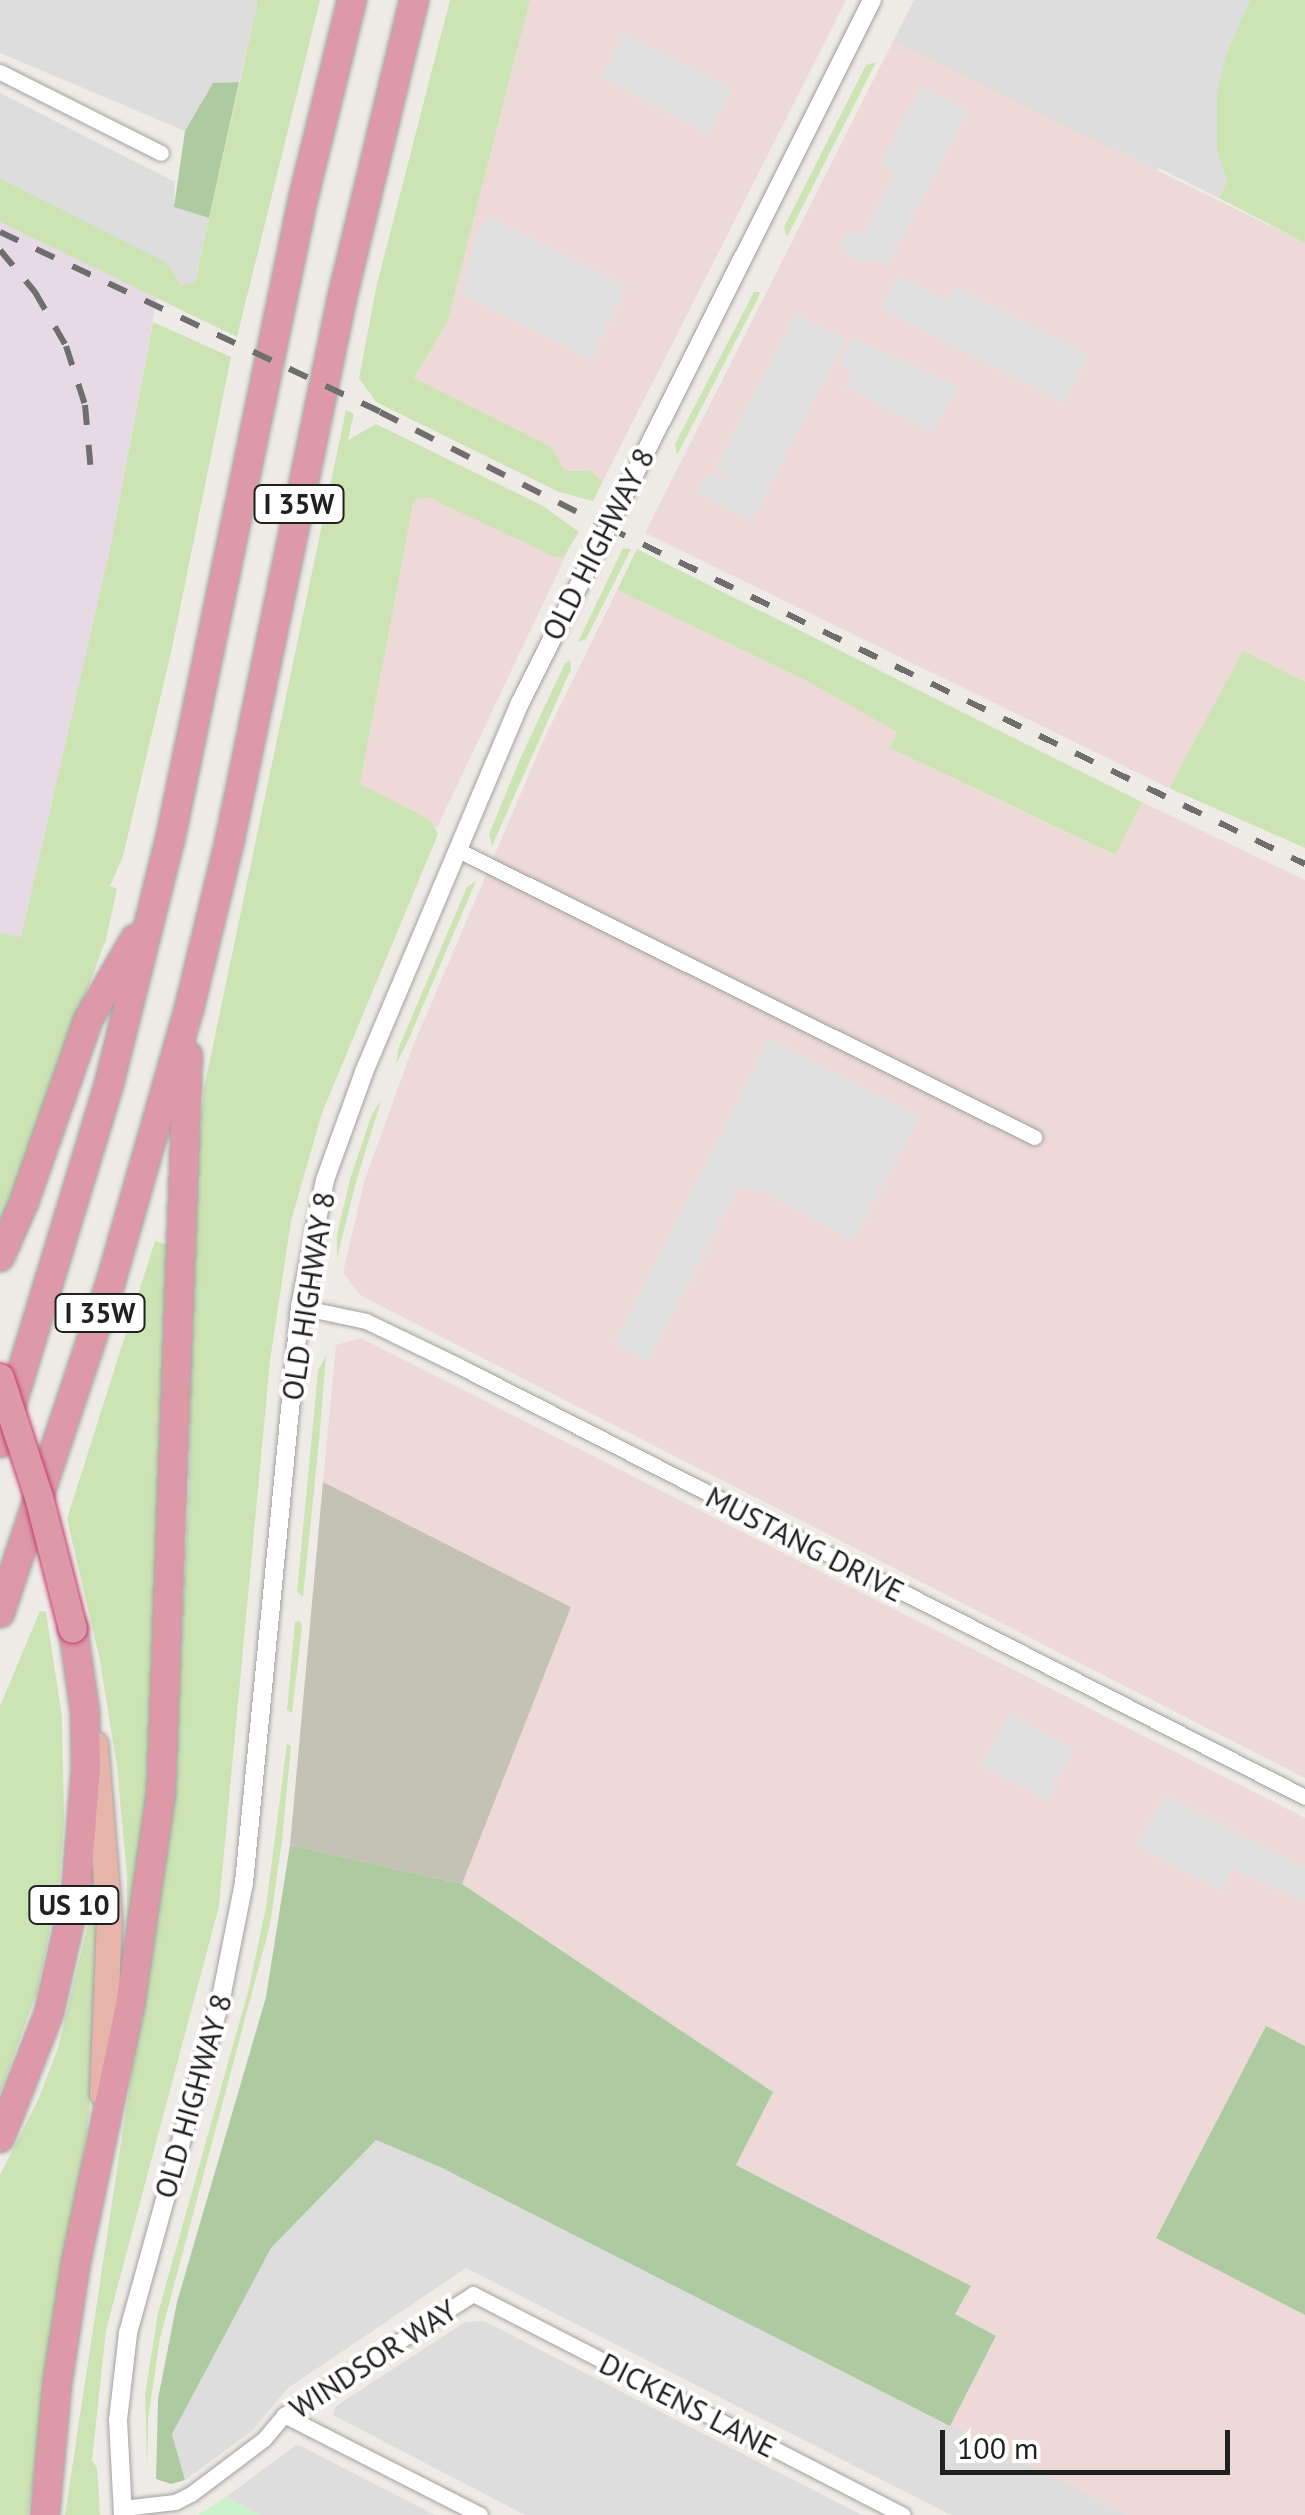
<!DOCTYPE html>
<html>
<head>
<meta charset="utf-8">
<style>
	body { margin:0 }
	#map { position:relative; width:1305px; height:2515px; overflow:hidden; background:#efece7; font-family:"PT Sans",sans-serif }
	div>[style] { position:absolute }
	.residential>* { inset:0; background:#dedddd }
	.commercial>* { inset:0; background:#eed9d9 }
	.industrial>* { inset:0; background:#e7dae5 }
	.construction>* { inset:0; background:#c3c2b4 }
	.grass>* { inset:0; background:#cce3b4 }
	.forest>* { inset:0; background:#aecaa1 }
	.park>* { inset:0; background:#caf3cc }
	.parking>* { inset:0; background:#e0e0e0 }
	.roads { filter:drop-shadow(0 0 2px #a1a1a1) drop-shadow(0 0 2px #a1a1a1) }
	.minor>* { height:15px; margin:-7.5px; padding:0 7.5px; transform-origin:7.5px; border-radius:7.5px; background:#fff }
	.tertiary>* { height:18px; margin:-9px; padding:0 9px; transform-origin:9px; border-radius:9px; background:#fff }
	.trunk>* { height:25px; margin:-12.5px; padding:0 12.5px; transform-origin:12.5px; border-radius:12.5px; background:#e7b4aa }
	.motorway>* { height:28px; margin:-14px; padding:0 14px; transform-origin:14px; border-radius:14px; background:#dd99a8 }
	.rail>* { height:6px; margin-top:-3px; transform-origin:0; background:repeating-linear-gradient(90deg,#6e6e6e 0 20px,transparent 0 40px) }
	.bridges { filter:drop-shadow(0 0 2px #c63b6f) drop-shadow(0 0 2px #c63b6f) }
	.motorway-bridge>* { height:28px; margin:-14px; padding:0 14px; transform-origin:14px; border-radius:14px; background:#dd99a8 }
	span { translate:-50% -50%; white-space:nowrap; text-align:center; line-height:1.15; -webkit-text-stroke:8px #fff; paint-order:stroke }
	.shield-label span { padding:2px 8px; background:#fff; border:2px solid; border-radius:8px; -webkit-text-stroke-width:0 }
	.shield-label { font-size:28px; color:#202020; font-weight:700 }
	.street-label { font-size:30px; color:#202020 }
	.scale { position:absolute; left:940px; top:2430px; width:290px; height:45px; box-sizing:border-box; border:5px solid #202020; border-top:0; padding-left:12px; font-size:30px; line-height:35px; white-space:nowrap; color:#202020; -webkit-text-stroke:8px #fff; paint-order:stroke }
</style>
</head>
<body>
<div id="map">
	<div class="residential">
		<i style="clip-path:polygon(0 0,258px 0,239px 82px,213px 83px,185px 131px,0 53px)"></i>
		<i style="clip-path:polygon(914px 0,1250px 0,1227px 52px,1217px 151px,1227px 183px,1219px 198px,1159px 168px,1155px 173px,893px 41px)"></i>
		<i style="clip-path:polygon(0 93px,175px 182px,174px 207px,209px 218px,195px 282px,181px 287px,166px 263px,0 178px)"></i>
		<i style="clip-path:polygon(376px 2140px,440px 2167px,1128px 2515px,951px 2515px,466px 2268px,288px 2388px,252px 2431px,185px 2480px,172px 2434px,217px 2344px,271px 2248px)"></i>
		<i style="clip-path:polygon(481px 2321px,486px 2322px,862px 2515px,525px 2515px,333px 2415px,336px 2406px,465px 2322px)"></i>
		<i style="clip-path:polygon(296px 2445px,301px 2446px,435px 2515px,260px 2515px,226px 2497px)"></i>
	</div>
	<div class="commercial">
		<i style="clip-path:polygon(530px 0,846px 0,603px 481px,591px 471px,565px 471px,561px 464px,414px 378px,447px 323px)"></i>
		<i style="clip-path:polygon(893px 41px,1305px 243px,1305px 682px,1243px 652px,1169px 788px,645px 533px)"></i>
		<i style="clip-path:polygon(428px 496px,555px 556px,568px 551px,437px 828px,360px 784px,413px 505px,417px 499px)"></i>
		<i style="clip-path:polygon(617px 590px,803px 679px,898px 732px,890px 748px,1114px 855px,1142px 802px,1305px 880px,1305px 1778px,377px 1304px,360px 1295px,343px 1273px,364px 1182px,413px 1046px,544px 739px)"></i>
		<i style="clip-path:polygon(361px 1338px,1305px 1818px,1305px 2046px,1267px 2027px,1156px 2237px,1305px 2315px,1305px 2515px,1128px 2515px,950px 2426px,996px 2337px,955px 2314px,971px 2286px,736px 2165px,772px 2091px,462px 1884px,571px 1607px,323px 1482px,336px 1345px)"></i>
	</div>
	<div class="industrial">
		<i style="clip-path:polygon(0 222px,157px 298px,111px 544px,21px 937px,0 933px)"></i>
	</div>
	<div class="construction">
		<i style="clip-path:polygon(323px 1482px,571px 1607px,462px 1884px,290px 1845px)"></i>
	</div>
	<div class="grass">
		<i style="clip-path:polygon(258px 0,320px 0,237px 337px,0 222px,0 178px,167px 263px,181px 286px,195px 282px)"></i>
		<i style="clip-path:polygon(450px 0,530px 0,447px 323px,414px 378px,551px 447px,565px 471px,591px 471px,603px 481px,593px 501px,559px 492px,376px 402px,359px 378px,377px 284px)"></i>
		<i style="clip-path:polygon(1250px 0,1305px 0,1305px 243px,1219px 198px,1227px 182px,1217px 151px,1217px 94px,1227px 52px)"></i>
		<i style="clip-path:polygon(876px 62px,787px 237px,784px 227px,866px 65px)"></i>
		<i style="clip-path:polygon(754px 292px,760px 292px,758px 298px,677px 455px,675px 444px)"></i>
		<i style="clip-path:polygon(153px 322px,231px 357px,172px 648px,123px 856px,110px 886px,117px 889px,106px 939px,0 1228px,0 933px,21px 937px,111px 544px)"></i>
		<i style="clip-path:polygon(346px 410px,354px 414px,348px 440px,376px 424px,543px 506px,579px 532px,564px 556px,555px 557px,428px 497px,417px 499px,413px 505px,360px 784px,430px 820px,438px 834px,322px 1113px,291px 1221px,270px 1361px,219px 1906px,106px 2330px,92px 2460px,97px 2468px,100px 2515px,65px 2515px,144px 1990px,175px 1751px,189px 1492px,192px 1212px,204px 1088px)"></i>
		<i style="clip-path:polygon(623px 548px,631px 549px,586px 639px,578px 642px)"></i>
		<i style="clip-path:polygon(637px 549px,1142px 802px,1115px 855px,890px 748px,897px 732px,803px 679px,617px 590px)"></i>
		<i style="clip-path:polygon(1243px 651px,1305px 682px,1305px 848px,1169px 788px)"></i>
		<i style="clip-path:polygon(570px 660px,571px 669px,492px 846px,489px 834px,521px 757px,565px 663px)"></i>
		<i style="clip-path:polygon(476px 881px,408px 1041px,396px 1064px,399px 1047px,467px 887px)"></i>
		<i style="clip-path:polygon(381px 1101px,356px 1182px,337px 1258px,337px 1234px,351px 1176px,372px 1114px)"></i>
		<i style="clip-path:polygon(155px 1241px,172px 1246px,153px 1759px,127px 1949px,127px 1877px,117px 1766px,99px 1656px,67px 1519px)"></i>
		<i style="clip-path:polygon(326px 1355px,319px 1442px,303px 1597px,297px 1592px,318px 1371px)"></i>
		<i style="clip-path:polygon(40px 1611px,46px 1612px,62px 1717px,64px 1820px,59px 1886px,37px 1992px,0 2093px,0 1706px)"></i>
		<i style="clip-path:polygon(300px 1621px,302px 1627px,292px 1713px,287px 1710px,295px 1622px)"></i>
		<i style="clip-path:polygon(287px 1744px,291px 1746px,282px 1841px,270px 1925px,160px 2338px,148px 2419px,147px 2473px,145px 2394px,158px 2313px,249px 1988px,266px 1907px)"></i>
		<i style="clip-path:polygon(90px 1916px,102px 1918px,89px 2116px,28px 2515px,0 2515px,0 2175px,38px 2100px,58px 2048px)"></i>
	</div>
	<div class="forest">
		<i style="clip-path:polygon(239px 82px,209px 218px,174px 207px,185px 131px,213px 83px)"></i>
		<i style="clip-path:polygon(290px 1845px,462px 1884px,773px 2092px,736px 2165px,971px 2286px,955px 2314px,996px 2336px,950px 2426px,440px 2167px,376px 2140px,271px 2248px,172px 2434px,185px 2480px,171px 2484px,156px 2479px,158px 2399px,177px 2302px,266px 1997px)"></i>
		<i style="clip-path:polygon(1266px 2026px,1305px 2046px,1305px 2315px,1156px 2238px)"></i>
	</div>
	<div class="park">
		<i style="clip-path:polygon(226px 2497px,260px 2515px,198px 2515px)"></i>
	</div>
	<div class="parking">
		<i style="clip-path:polygon(624px 34px,733px 89px,709px 134px,601px 78px)"></i>
		<i style="clip-path:polygon(921px 86px,967px 111px,888px 265px,876px 259px,872px 263px,851px 257px,840px 246px,847px 233px,863px 234px,892px 178px,891px 170px,881px 163px)"></i>
		<i style="clip-path:polygon(487px 216px,627px 287px,591px 360px,461px 294px,475px 239px)"></i>
		<i style="clip-path:polygon(899px 276px,946px 300px,957px 288px,1089px 355px,1064px 403px,881px 309px)"></i>
		<i style="clip-path:polygon(795px 314px,845px 339px,752px 521px,697px 493px,707px 474px,725px 480px,725px 475px,715px 469px)"></i>
		<i style="clip-path:polygon(852px 338px,958px 386px,932px 432px,845px 387px,851px 372px,838px 364px)"></i>
		<i style="clip-path:polygon(769px 1038px,920px 1117px,853px 1241px,762px 1191px,738px 1189px,648px 1361px,614px 1344px)"></i>
		<i style="clip-path:polygon(1009px 1714px,1074px 1749px,1048px 1799px,981px 1767px)"></i>
		<i style="clip-path:polygon(1164px 1795px,1305px 1867px,1305px 1901px,1232px 1869px,1221px 1891px,1137px 1846px)"></i>
	</div>
	<div class="roads">
		<div class="minor">
			<i style="left:0;top:72px;width:180px;rotate:26.7deg"></i>
			<i style="left:456px;top:849px;width:646px;rotate:26.49deg"></i>
			<i style="left:300px;top:1307px;width:67px;rotate:12deg"></i>
			<i style="left:366px;top:1321px;width:103px;rotate:25.8deg"></i>
			<i style="left:459px;top:1366px;width:949px;rotate:27deg"></i>
			<i style="left:284px;top:2415px;width:220px;rotate:27deg"></i>
			<i style="left:123px;top:2508px;width:52px;rotate:-6.6deg"></i>
			<i style="left:175px;top:2502px;width:18px;rotate:-27deg"></i>
			<i style="left:191px;top:2494px;width:91px;rotate:-37deg"></i>
			<i style="left:264px;top:2439px;width:31px;rotate:-50deg"></i>
			<i style="left:284px;top:2415px;width:224px;rotate:-32.6deg"></i>
			<i style="left:473px;top:2294px;width:483px;rotate:27.2deg"></i>
		</div>
		<div class="tertiary">
			<i style="left:123px;top:2515px;width:95px;rotate:-93deg"></i>
			<i style="left:118px;top:2420px;width:88px;rotate:-83.4deg"></i>
			<i style="left:128px;top:2333px;width:353px;rotate:-74.5deg"></i>
			<i style="left:222px;top:1993px;width:112px;rotate:-78.7deg"></i>
			<i style="left:244px;top:1883px;width:579px;rotate:-84.45deg"></i>
			<i style="left:300px;top:1307px;width:129px;rotate:-78.9deg"></i>
			<i style="left:325px;top:1180px;width:115px;rotate:-70.1deg"></i>
			<i style="left:364px;top:1072px;width:401px;rotate:-67.1deg"></i>
			<i style="left:520px;top:703px;width:786px;rotate:-63.4deg"></i>
		</div>
		<div class="trunk">
			<i style="left:95px;top:1744px;width:176px;rotate:85.4deg"></i>
			<i style="left:109px;top:1919px;width:174px;rotate:92.3deg"></i>
		</div>
		<div class="motorway">
			<i style="left:0;top:1257px;width:60px;rotate:-66.4deg"></i>
			<i style="left:24px;top:1202px;width:193px;rotate:-70.6deg"></i>
			<i style="left:88px;top:1020px;width:94px;rotate:-59.9deg"></i>
			<i style="left:0;top:1443px;width:375px;rotate:-73.1deg"></i>
			<i style="left:109px;top:1084px;width:252px;rotate:-76deg"></i>
			<i style="left:170px;top:840px;width:655px;rotate:-78.28deg"></i>
			<i style="left:303px;top:199px;width:205px;rotate:-76.2deg"></i>
			<i style="left:0;top:1613px;width:350px;rotate:-71.5deg"></i>
			<i style="left:111px;top:1281px;width:283px;rotate:-74deg"></i>
			<i style="left:189px;top:1009px;width:175px;rotate:-76.4deg"></i>
			<i style="left:230px;top:839px;width:552px;rotate:-78.3deg"></i>
			<i style="left:342px;top:298px;width:307px;rotate:-76.4deg"></i>
			<i style="left:0;top:2138px;width:134px;rotate:-68.6deg"></i>
			<i style="left:49px;top:2013px;width:124px;rotate:-77.4deg"></i>
			<i style="left:76px;top:1892px;width:123px;rotate:-85.4deg"></i>
			<i style="left:86px;top:1769px;width:58px;rotate:-91deg"></i>
			<i style="left:85px;top:1711px;width:83px;rotate:-98.3deg"></i>
			<i style="left:45px;top:2515px;width:131px;rotate:-84.7deg"></i>
			<i style="left:57px;top:2385px;width:124px;rotate:-81.2deg"></i>
			<i style="left:76px;top:2262px;width:262px;rotate:-78.1deg"></i>
			<i style="left:130px;top:2006px;width:214px;rotate:-81.7deg"></i>
			<i style="left:161px;top:1794px;width:739px;rotate:-87.91deg"></i>
		</div>
	</div>
	<div class="rail">
		<i style="left:0;top:232px;width:420px;rotate:25.3deg"></i>
		<i style="left:380px;top:412px;width:254px;rotate:26.9deg"></i>
		<i style="left:607px;top:527px;width:775px;rotate:25.77deg"></i>
		<i style="left:0;top:250px;width:55px;rotate:50.2deg"></i>
		<i style="left:35px;top:292px;width:62px;rotate:60.1deg"></i>
		<i style="left:66px;top:346px;width:62px;rotate:72.1deg"></i>
		<i style="left:85px;top:405px;width:67px;rotate:84.9deg"></i>
	</div>
	<div class="bridges">
		<div class="motorway-bridge">
			<i style="left:0;top:1378px;width:125px;rotate:71.9deg"></i>
			<i style="left:39px;top:1497px;width:136px;rotate:75.6deg"></i>
		</div>
	</div>
	<div class="shield-label">
		<span style="left:299px;top:504px">I 35W</span>
		<span style="left:100px;top:1313px">I 35W</span>
		<span style="left:74px;top:1905px">US 10</span>
	</div>
	<div class="street-label">
		<span style="left:598px;top:544px;rotate:-63deg">OLD HIGHWAY 8</span>
		<span style="left:308px;top:1296px;rotate:-81deg">OLD HIGHWAY 8</span>
		<span style="left:805px;top:1544px;rotate:27deg">MUSTANG DRIVE</span>
		<span style="left:193px;top:2096px;rotate:-74deg">OLD HIGHWAY 8</span>
		<span style="left:373px;top:2359px;rotate:-33deg">WINDSOR WAY</span>
		<span style="left:688px;top:2405px;rotate:27deg">DICKENS LANE</span>
	</div>
	<div class="scale">100 m</div>
</div>
</body>
</html>
